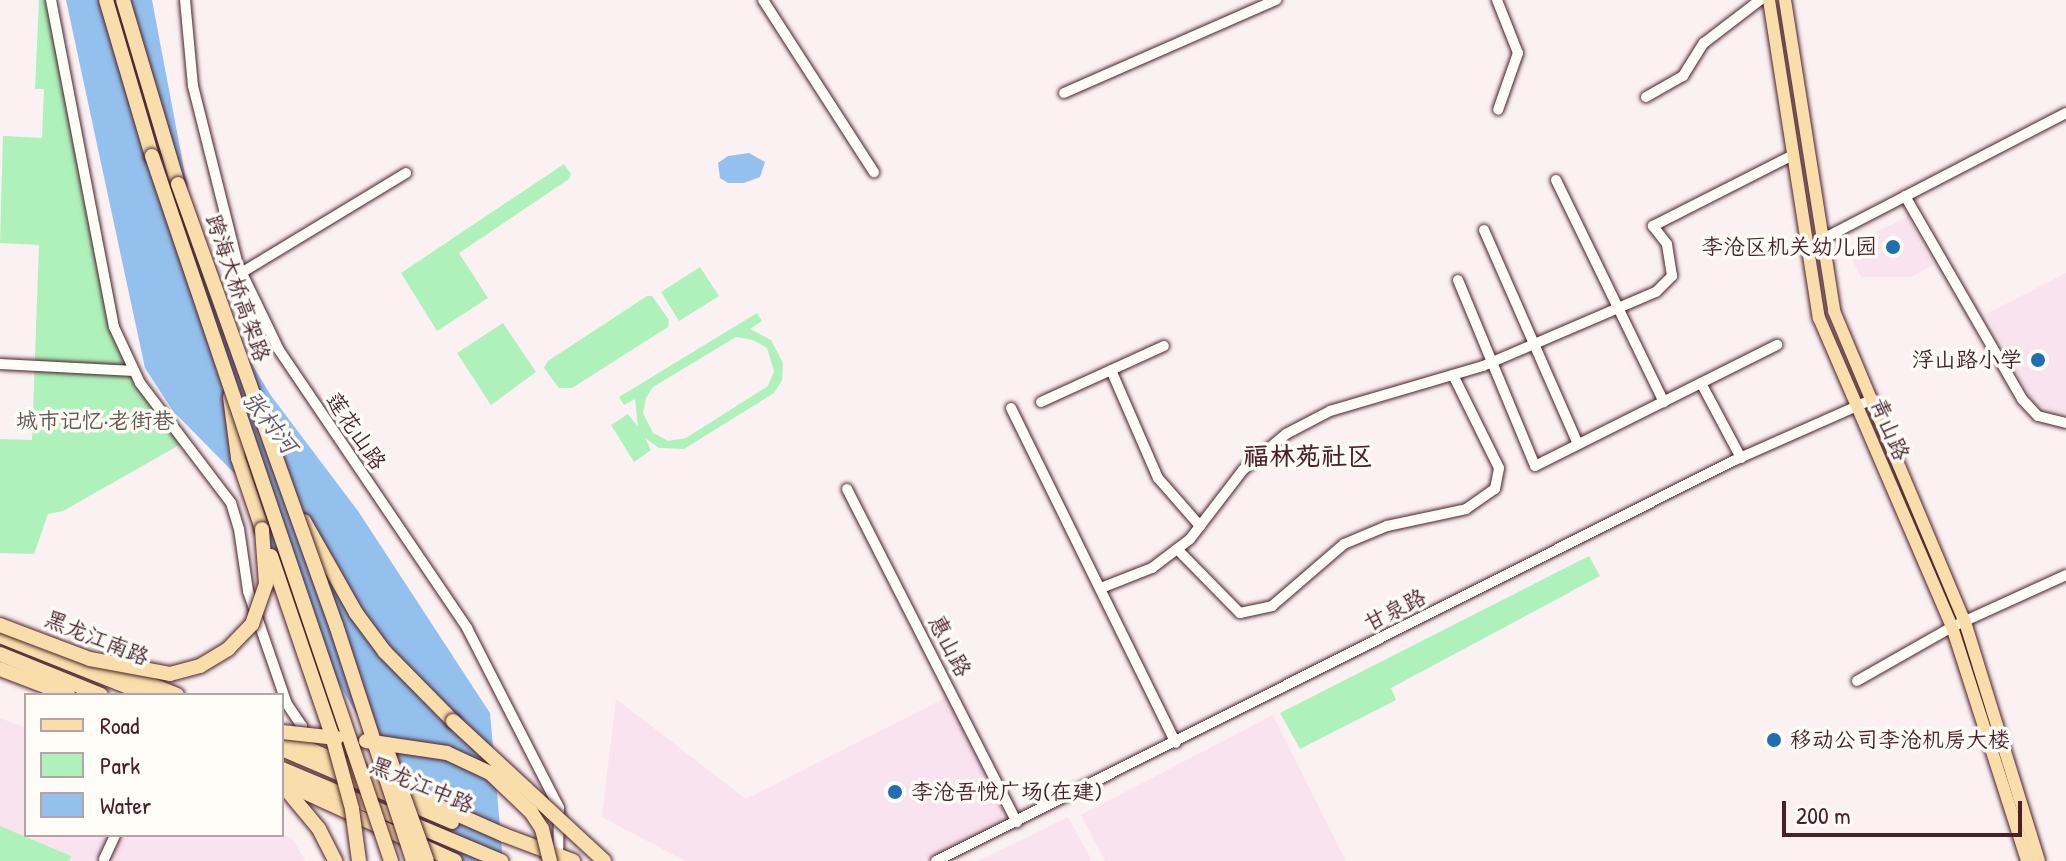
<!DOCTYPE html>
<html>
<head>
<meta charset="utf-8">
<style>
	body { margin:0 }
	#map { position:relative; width:2066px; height:861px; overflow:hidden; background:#fbf1f3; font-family:"Patrick Hand","LXGW WenKai TC",sans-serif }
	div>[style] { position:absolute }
	.built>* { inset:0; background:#f9e3ee }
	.green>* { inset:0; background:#aef1bb }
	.water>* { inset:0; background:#94c0ed }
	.roads { filter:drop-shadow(0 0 2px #4a1f2b) drop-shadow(0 0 2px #4a1f2b) }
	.minor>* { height:10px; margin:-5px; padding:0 5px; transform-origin:5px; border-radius:5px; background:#fdfcf7 }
	.major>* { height:12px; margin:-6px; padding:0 6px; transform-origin:6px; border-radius:6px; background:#f9deab }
	.highway>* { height:14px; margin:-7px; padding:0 7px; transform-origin:7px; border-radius:7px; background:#f9deab }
	.bridges { filter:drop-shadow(0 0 2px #4a1f2b) drop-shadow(0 0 2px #4a1f2b) }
	.highway-bridge>* { height:14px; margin:-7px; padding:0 7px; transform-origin:7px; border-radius:7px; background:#f9deab }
	.dots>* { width:22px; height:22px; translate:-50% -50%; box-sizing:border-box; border:4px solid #fdfcf7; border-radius:50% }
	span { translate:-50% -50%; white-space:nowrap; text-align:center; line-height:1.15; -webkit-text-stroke:7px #fdfcf7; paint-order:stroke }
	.poi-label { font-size:22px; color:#4a1f2b }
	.right { translate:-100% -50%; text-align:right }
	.left { translate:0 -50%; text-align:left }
	.street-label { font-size:22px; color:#4a1f2b }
	.park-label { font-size:22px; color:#63544f }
	.water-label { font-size:24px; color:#64576f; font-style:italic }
	.quarter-label { font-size:26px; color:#4a1f2b; font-weight:700 }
	.legend { position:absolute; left:24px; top:693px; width:260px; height:144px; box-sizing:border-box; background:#fdfcf7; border:2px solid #b5a4a5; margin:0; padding:10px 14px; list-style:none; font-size:24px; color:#4a1f2b }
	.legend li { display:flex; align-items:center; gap:16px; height:40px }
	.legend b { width:40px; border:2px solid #b5a4a5 }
	.scale { position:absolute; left:1782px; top:801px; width:240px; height:36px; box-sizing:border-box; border:4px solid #4a1f2b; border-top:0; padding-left:10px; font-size:24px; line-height:28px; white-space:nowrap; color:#4a1f2b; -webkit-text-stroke:6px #fdfcf7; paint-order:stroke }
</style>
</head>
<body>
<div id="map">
	<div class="built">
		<i style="clip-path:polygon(1907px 217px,1933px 265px,1911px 277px,1861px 277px,1849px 253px,1860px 251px,1873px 233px)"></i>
		<i style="clip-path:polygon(2066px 273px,2066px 412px,2064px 413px,2035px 405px,1986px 314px)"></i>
		<i style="clip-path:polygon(947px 697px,1003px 805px,1001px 824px,922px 861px,685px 861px,602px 817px,616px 699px,746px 799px)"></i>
		<i style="clip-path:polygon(1273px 715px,1346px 861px,1105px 861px,1081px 815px)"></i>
		<i style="clip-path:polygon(0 718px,26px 728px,26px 835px,282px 834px,293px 839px,305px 861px,0 861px)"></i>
		<i style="clip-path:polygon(1068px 817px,1092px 861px,978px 861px)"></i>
	</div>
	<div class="green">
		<i style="clip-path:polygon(39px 0,54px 0,120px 327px,138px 371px,188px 440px,63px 511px,48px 514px,34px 554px,0 553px,0 439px,32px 440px,39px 245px,0 243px,3px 136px,42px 138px,44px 89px,35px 89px)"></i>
		<i style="clip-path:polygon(564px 164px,571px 174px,569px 179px,459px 253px,488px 298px,437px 331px,401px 273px)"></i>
		<i style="clip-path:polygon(700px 267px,719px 296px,679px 321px,661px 292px)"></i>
		<i style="clip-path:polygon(647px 296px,652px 296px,669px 320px,668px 327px,572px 388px,559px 388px,544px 368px,548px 361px)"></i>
		<i style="clip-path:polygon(evenodd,757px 313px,762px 321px,750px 329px,771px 340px,783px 363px,782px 380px,774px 393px,684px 449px,659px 448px,645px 438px,651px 450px,634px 462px,611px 425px,628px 414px,638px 427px,635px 399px,624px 405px,619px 397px,757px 313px,736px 337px,753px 340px,767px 348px,774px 371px,768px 386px,686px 438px,668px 441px,653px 433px,643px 413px,646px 398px,653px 387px,736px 337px)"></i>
		<i style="clip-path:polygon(503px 323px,536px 372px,491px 405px,457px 353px)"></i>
		<i style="clip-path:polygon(1589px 556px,1600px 576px,1391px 688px,1396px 700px,1300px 749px,1280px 713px)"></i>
		<i style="clip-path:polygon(0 826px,71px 856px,69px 861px,0 861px)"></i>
	</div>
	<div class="water">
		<i style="clip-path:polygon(66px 0,152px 0,203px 269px,215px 304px,272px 397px,358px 511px,490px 713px,503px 861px,430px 861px,389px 769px,260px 549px,238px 477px,173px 411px,145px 368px)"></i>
		<i style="clip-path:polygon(749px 153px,765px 162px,760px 177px,744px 183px,728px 183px,720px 178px,718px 163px,728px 156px)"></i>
	</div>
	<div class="roads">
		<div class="minor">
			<i style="left:51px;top:0;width:333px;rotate:79.1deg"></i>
			<i style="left:114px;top:327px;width:62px;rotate:65.1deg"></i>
			<i style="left:140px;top:383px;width:151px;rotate:52.8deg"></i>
			<i style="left:231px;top:503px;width:27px;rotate:73deg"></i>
			<i style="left:239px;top:529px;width:63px;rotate:81.7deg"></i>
			<i style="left:248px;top:591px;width:120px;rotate:71deg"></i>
			<i style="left:287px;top:704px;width:27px;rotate:56deg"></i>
			<i style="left:302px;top:726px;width:12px;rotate:90deg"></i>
			<i style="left:185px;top:0;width:86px;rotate:84.7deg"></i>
			<i style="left:193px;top:86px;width:185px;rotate:75.9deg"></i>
			<i style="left:238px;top:265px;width:94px;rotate:64.2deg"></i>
			<i style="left:279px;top:350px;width:336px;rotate:55.9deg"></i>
			<i style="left:467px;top:628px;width:202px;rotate:62.9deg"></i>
			<i style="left:559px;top:808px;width:51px;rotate:91.1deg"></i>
			<i style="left:763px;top:0;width:205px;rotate:57.2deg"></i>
			<i style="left:1497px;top:0;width:57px;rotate:68.4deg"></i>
			<i style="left:1518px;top:53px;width:60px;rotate:109.3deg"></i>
			<i style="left:1064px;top:93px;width:232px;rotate:-23.7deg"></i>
			<i style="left:1646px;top:97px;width:43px;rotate:-29.6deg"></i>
			<i style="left:1683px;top:76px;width:39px;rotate:-58deg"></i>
			<i style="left:1704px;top:43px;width:71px;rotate:-37.5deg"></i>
			<i style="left:1556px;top:180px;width:247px;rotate:64.1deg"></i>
			<i style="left:1905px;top:196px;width:234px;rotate:60deg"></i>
			<i style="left:2022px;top:399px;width:23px;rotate:47deg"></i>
			<i style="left:2038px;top:416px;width:29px;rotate:14deg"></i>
			<i style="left:1484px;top:230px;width:234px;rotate:66.3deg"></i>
			<i style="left:1821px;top:240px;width:276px;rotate:-27.4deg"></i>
			<i style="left:241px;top:273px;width:193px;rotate:-31.2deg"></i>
			<i style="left:1458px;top:280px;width:201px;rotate:67.5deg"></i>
			<i style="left:1535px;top:466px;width:271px;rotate:-26.6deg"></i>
			<i style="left:0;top:364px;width:134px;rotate:3deg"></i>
			<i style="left:1111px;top:370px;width:118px;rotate:66.5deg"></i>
			<i style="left:1158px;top:478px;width:64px;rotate:48.8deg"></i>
			<i style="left:1701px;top:383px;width:85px;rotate:61.9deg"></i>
			<i style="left:1041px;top:402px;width:135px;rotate:-24.5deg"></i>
			<i style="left:1011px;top:408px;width:373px;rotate:63.8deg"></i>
			<i style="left:847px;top:489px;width:374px;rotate:63deg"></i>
			<i style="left:1177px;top:549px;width:90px;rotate:45.5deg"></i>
			<i style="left:1240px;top:613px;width:33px;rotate:-12deg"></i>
			<i style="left:1272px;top:606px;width:95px;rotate:-40.7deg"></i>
			<i style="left:1344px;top:544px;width:47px;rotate:-22.7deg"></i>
			<i style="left:1387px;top:526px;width:81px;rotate:-12.1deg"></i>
			<i style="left:1466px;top:509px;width:35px;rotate:-35deg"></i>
			<i style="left:1495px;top:489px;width:21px;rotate:-79deg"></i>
			<i style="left:1499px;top:468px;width:104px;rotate:-116.3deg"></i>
			<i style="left:1101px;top:588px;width:55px;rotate:-21.4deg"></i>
			<i style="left:1152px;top:568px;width:48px;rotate:-37.3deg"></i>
			<i style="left:1190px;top:539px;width:87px;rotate:-52.5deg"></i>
			<i style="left:1243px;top:470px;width:56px;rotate:-39.9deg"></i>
			<i style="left:1286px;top:434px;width:50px;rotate:-27.6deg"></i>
			<i style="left:1330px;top:411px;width:159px;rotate:-16.4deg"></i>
			<i style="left:1483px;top:366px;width:188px;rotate:-23.2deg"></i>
			<i style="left:1656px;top:292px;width:23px;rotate:-45deg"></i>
			<i style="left:1672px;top:276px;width:32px;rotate:-99deg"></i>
			<i style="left:1667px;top:244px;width:23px;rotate:-128deg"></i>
			<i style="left:1653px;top:226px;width:155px;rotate:-26.9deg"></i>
			<i style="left:1857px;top:681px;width:109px;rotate:-29.6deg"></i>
			<i style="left:1952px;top:627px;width:125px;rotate:-24.5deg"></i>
			<i style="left:104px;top:859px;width:26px;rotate:-65deg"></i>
			<i style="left:936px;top:861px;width:892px;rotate:-26.65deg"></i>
			<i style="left:1733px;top:461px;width:153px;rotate:-23.9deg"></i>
		</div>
		<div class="major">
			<i style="left:1769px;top:0;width:322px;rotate:81.1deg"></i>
			<i style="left:1819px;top:318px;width:336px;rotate:66.7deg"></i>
			<i style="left:1952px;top:627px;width:246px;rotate:72.2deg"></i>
			<i style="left:1785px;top:0;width:315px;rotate:81deg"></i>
			<i style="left:1834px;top:311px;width:337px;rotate:67.2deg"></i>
			<i style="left:1965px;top:622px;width:250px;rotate:72.8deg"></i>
		</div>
		<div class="highway">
			<i style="left:106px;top:0;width:163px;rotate:73.6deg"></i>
			<i style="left:123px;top:0;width:192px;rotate:73.4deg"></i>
			<i style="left:230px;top:397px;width:62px;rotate:82.5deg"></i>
			<i style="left:238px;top:458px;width:75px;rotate:71.3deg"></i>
			<i style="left:304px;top:521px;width:106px;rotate:60.5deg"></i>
			<i style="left:356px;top:613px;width:49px;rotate:53.4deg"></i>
			<i style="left:385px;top:652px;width:97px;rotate:45.4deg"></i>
			<i style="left:0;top:636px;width:159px;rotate:21.7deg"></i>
			<i style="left:0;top:654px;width:109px;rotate:22.1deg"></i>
			<i style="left:104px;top:665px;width:79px;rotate:22.3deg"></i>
			<i style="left:0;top:669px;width:73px;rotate:20.9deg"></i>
			<i style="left:282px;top:737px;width:243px;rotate:23.8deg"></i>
			<i style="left:504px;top:835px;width:74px;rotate:20.6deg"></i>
			<i style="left:282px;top:749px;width:185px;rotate:23.2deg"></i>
			<i style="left:282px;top:769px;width:238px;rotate:22.8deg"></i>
			<i style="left:282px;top:782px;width:190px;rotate:24.5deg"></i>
			<i style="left:285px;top:788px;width:53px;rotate:50.3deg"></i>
			<i style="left:319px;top:829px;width:36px;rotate:63deg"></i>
		</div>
	</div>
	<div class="bridges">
		<div class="highway-bridge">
			<i style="left:152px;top:156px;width:744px;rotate:71.27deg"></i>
			<i style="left:178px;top:184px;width:468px;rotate:70.3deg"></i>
			<i style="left:336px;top:625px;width:248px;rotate:71.9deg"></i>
			<i style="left:271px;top:556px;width:186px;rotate:71.2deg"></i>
			<i style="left:331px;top:732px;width:80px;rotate:74.7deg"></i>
			<i style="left:352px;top:809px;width:52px;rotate:82.3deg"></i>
			<i style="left:0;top:625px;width:96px;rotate:20.7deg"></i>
			<i style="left:90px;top:659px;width:81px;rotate:10.6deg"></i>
			<i style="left:170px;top:674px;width:31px;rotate:-15deg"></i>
			<i style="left:200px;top:666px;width:33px;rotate:-31deg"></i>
			<i style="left:228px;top:649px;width:35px;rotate:-46deg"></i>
			<i style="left:252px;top:624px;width:42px;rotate:-70.7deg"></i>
			<i style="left:266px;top:584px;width:55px;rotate:-94.2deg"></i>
			<i style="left:453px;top:721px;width:206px;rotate:42.8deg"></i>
			<i style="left:282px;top:732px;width:55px;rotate:6.2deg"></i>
			<i style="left:366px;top:741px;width:82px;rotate:8.4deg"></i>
			<i style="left:447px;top:753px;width:47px;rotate:24.9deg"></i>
			<i style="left:490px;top:773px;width:57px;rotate:43.6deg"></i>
			<i style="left:531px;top:812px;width:20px;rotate:57deg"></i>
			<i style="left:542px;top:829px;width:33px;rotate:76deg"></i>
			<i style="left:385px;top:745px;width:123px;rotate:70.1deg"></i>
		</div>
	</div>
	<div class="dots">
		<i style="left:1893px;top:247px;background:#1f6fb2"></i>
		<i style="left:2038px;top:360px;background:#1f6fb2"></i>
		<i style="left:1774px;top:740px;background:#1f6fb2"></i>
		<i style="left:895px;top:792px;background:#1f6fb2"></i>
	</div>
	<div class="poi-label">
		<span class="right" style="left:1877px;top:247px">李沧区机关幼儿园</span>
		<span class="right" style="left:2022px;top:360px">浮山路小学</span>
		<span class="left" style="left:1790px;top:740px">移动公司李沧机房大楼</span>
		<span class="left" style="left:911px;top:792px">李沧吾悦广场(在建)</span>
	</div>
	<div class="street-label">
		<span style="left:238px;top:288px;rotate:71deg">跨海大桥高架路</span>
		<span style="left:1890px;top:429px;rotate:67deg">青山路</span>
		<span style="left:356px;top:431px;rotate:56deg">莲花山路</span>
		<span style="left:1395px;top:610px;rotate:-27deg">甘泉路</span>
		<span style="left:97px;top:638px;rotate:22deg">黑龙江南路</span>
		<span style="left:950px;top:646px;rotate:63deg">惠山路</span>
		<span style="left:422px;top:785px;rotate:23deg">黑龙江中路</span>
	</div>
	<div class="park-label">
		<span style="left:95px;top:421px">城市记忆·老街巷</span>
	</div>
	<div class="water-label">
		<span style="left:270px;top:422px;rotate:52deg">张村河</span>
	</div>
	<div class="quarter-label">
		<span style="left:1308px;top:456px">福林苑社区</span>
	</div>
	<ul class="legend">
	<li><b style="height:10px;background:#f9deab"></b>Road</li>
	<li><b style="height:22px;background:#aef1bb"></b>Park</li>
	<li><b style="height:22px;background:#94c0ed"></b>Water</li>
	</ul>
	<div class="scale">200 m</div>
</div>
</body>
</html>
